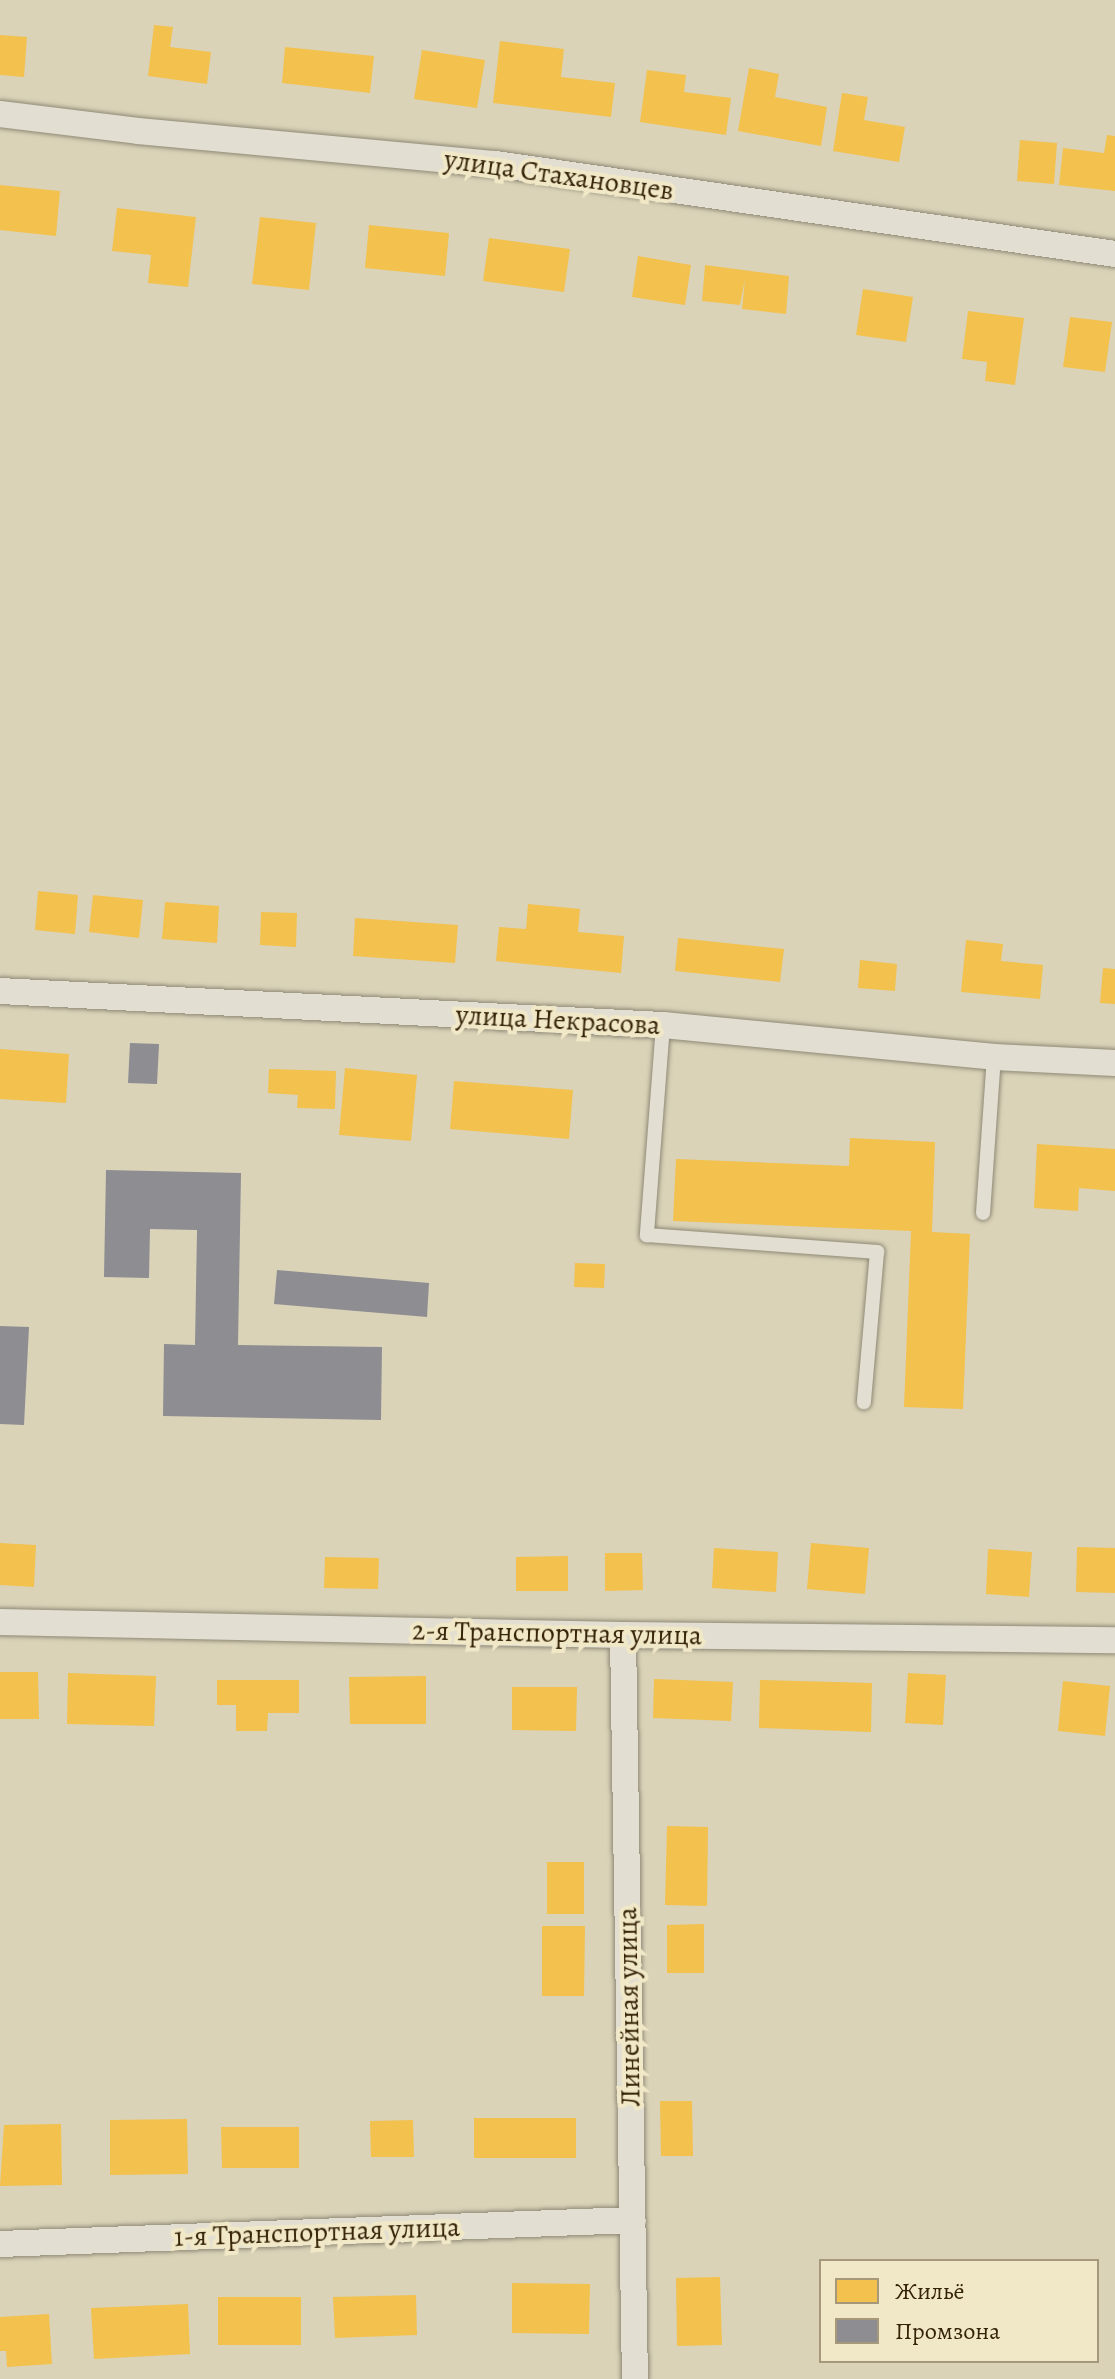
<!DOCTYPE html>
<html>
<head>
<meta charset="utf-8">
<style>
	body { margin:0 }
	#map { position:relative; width:1115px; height:2379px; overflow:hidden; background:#dad3b8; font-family:Alegreya,serif }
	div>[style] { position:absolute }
	.homes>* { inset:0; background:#f2c14e }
	.industry>* { inset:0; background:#8d8d92 }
	.roads { filter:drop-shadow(0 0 2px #8f8976) drop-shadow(0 0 2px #8f8976) }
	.service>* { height:14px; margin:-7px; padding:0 7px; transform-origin:7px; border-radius:7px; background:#e2ded1 }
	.minor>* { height:26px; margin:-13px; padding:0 13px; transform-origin:13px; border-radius:13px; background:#e2ded1 }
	span { translate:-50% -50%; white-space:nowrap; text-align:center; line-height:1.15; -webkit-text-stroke:8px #f1e8c7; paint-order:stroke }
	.street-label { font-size:28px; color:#352308 }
	.legend { position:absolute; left:819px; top:2259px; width:280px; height:104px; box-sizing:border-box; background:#f1e8c7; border:2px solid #a6997b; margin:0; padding:10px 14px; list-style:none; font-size:24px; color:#352308 }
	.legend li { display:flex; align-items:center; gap:16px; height:40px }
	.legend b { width:40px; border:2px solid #a6997b }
</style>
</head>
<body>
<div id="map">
	<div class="homes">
		<i style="clip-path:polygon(154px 25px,173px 27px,170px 47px,211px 52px,207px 84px,148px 76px)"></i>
		<i style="clip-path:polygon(0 35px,27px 37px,24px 77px,0 75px)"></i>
		<i style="clip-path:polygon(500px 41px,564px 49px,561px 77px,615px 83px,611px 117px,493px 103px)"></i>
		<i style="clip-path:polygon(285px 47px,374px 56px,370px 93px,282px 83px)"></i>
		<i style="clip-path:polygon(422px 50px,485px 60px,477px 108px,414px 99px)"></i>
		<i style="clip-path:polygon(749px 68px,779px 74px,775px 97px,827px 107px,821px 146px,738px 131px)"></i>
		<i style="clip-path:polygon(647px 70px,686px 75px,684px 92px,731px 98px,726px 135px,640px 122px)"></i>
		<i style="clip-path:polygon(842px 93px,868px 97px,864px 120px,905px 127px,899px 162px,833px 151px)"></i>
		<i style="clip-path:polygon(1107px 135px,1115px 136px,1115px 191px,1059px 185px,1063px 148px,1104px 153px)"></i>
		<i style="clip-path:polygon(1020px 140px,1057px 143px,1054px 184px,1017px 181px)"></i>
		<i style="clip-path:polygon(0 185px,60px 191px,56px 236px,0 230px)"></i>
		<i style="clip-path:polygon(117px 208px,196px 217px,188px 287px,148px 283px,151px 255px,112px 251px)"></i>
		<i style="clip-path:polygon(260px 217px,316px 223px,309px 290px,252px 284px)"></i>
		<i style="clip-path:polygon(369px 225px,449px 233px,445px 276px,365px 268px)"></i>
		<i style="clip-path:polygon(489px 238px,570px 249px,564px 292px,483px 281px)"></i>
		<i style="clip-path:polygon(638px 256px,691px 265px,685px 305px,632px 297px)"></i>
		<i style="clip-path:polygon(705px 265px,789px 276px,786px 314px,742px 309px,745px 279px,740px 305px,702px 301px)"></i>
		<i style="clip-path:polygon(863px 289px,913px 297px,906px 342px,856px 335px)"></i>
		<i style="clip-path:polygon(968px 311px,1024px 318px,1015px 385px,985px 381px,987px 362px,962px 359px)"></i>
		<i style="clip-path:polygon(1070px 317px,1112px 322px,1105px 372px,1063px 367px)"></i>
		<i style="clip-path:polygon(38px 891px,78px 895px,75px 934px,35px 930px)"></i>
		<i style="clip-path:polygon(93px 895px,143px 900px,139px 938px,89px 932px)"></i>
		<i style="clip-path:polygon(165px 902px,219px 906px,217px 943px,162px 939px)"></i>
		<i style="clip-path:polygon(528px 904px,580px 909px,578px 932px,624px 936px,621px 973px,496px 961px,499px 927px,526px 929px)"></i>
		<i style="clip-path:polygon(261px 912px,297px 913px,296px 947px,260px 945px)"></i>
		<i style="clip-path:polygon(355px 918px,458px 925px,455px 963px,353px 956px)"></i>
		<i style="clip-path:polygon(678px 938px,784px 949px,780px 982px,675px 971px)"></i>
		<i style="clip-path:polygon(966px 940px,1003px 944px,1001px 961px,1043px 965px,1040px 999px,961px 992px)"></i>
		<i style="clip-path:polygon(860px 960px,897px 964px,895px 991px,858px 988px)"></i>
		<i style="clip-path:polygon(1103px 968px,1115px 969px,1115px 1004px,1100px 1003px)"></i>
		<i style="clip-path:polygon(0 1049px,69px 1054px,66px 1103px,0 1099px)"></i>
		<i style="clip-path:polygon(345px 1068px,417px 1075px,411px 1141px,339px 1135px)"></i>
		<i style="clip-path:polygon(269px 1069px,336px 1071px,335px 1109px,297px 1108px,298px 1095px,268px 1093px)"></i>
		<i style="clip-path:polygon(454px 1081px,573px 1090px,569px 1139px,450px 1129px)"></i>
		<i style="clip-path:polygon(850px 1138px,935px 1142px,932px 1232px,970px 1234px,963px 1409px,904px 1407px,911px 1231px,673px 1221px,676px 1159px,849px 1166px)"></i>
		<i style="clip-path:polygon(1037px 1144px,1115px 1149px,1115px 1191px,1079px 1188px,1078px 1211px,1034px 1208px)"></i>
		<i style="clip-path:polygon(575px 1263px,605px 1264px,604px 1288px,574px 1287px)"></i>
		<i style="clip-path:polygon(0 1543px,36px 1545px,34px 1587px,0 1585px)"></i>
		<i style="clip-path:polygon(811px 1543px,869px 1548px,865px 1594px,807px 1589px)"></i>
		<i style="clip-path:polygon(1077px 1547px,1115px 1548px,1115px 1593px,1076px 1592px)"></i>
		<i style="clip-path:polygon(714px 1548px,778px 1552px,776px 1592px,712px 1588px)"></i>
		<i style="clip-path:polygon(988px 1549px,1032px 1552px,1029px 1597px,986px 1594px)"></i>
		<i style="clip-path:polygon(605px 1553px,642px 1553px,643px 1590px,605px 1591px)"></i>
		<i style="clip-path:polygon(568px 1556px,568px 1591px,516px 1591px,516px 1557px)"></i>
		<i style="clip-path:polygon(325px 1557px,379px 1558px,378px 1589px,324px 1588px)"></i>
		<i style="clip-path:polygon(0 1672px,38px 1672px,39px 1719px,0 1719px)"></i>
		<i style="clip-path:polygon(68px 1673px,156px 1676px,154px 1726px,67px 1724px)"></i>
		<i style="clip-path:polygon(908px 1673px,946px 1675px,943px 1725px,905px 1723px)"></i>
		<i style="clip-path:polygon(426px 1676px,426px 1724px,350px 1724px,349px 1677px)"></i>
		<i style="clip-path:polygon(654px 1679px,733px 1682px,731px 1721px,653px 1718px)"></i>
		<i style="clip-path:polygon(217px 1680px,299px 1680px,299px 1713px,268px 1713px,267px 1731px,236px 1731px,236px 1705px,217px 1705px)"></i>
		<i style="clip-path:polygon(760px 1680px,872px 1683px,871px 1732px,759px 1728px)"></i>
		<i style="clip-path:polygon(1063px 1681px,1110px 1686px,1105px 1736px,1058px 1731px)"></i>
		<i style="clip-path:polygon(512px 1687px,577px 1687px,576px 1731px,512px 1730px)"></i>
		<i style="clip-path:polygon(667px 1826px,708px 1827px,707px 1906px,665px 1905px)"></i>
		<i style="clip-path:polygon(547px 1862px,584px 1862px,584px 1914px,547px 1914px)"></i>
		<i style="clip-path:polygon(704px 1924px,704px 1973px,667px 1973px,667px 1925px)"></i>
		<i style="clip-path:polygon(542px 1926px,585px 1926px,584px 1996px,542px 1996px)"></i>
		<i style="clip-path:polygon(660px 2101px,692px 2101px,693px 2156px,661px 2156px)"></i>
		<i style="clip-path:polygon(474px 2118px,576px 2118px,576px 2158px,474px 2158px)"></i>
		<i style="clip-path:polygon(187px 2119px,188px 2174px,110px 2175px,110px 2120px)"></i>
		<i style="clip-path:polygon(413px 2120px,414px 2157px,371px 2157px,370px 2121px)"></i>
		<i style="clip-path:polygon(61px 2124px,62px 2185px,0 2186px,4px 2125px)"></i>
		<i style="clip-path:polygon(221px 2127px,299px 2127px,299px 2168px,222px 2168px)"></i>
		<i style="clip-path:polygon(720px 2277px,722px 2345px,677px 2346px,676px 2278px)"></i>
		<i style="clip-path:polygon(512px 2283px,590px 2284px,589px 2334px,512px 2333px)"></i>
		<i style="clip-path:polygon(416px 2295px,417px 2335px,335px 2338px,333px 2297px)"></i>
		<i style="clip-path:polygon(218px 2297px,301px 2297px,301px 2345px,218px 2345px)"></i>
		<i style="clip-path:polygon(188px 2304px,190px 2354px,94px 2359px,91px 2308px)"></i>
		<i style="clip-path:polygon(49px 2314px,52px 2364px,7px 2367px,6px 2351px,0 2351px,0 2317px)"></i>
	</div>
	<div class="industry">
		<i style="clip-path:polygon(130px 1043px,159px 1044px,157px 1084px,128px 1083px)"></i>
		<i style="clip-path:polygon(106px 1170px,241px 1173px,238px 1345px,382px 1347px,381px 1420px,163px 1416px,164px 1344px,195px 1345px,197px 1230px,150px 1229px,149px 1278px,104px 1277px)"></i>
		<i style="clip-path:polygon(277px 1270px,429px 1283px,427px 1317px,274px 1304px)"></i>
		<i style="clip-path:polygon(0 1326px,29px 1327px,24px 1425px,0 1424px)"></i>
	</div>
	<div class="roads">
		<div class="service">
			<i style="left:663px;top:1025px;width:211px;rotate:94.4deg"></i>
			<i style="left:647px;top:1235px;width:231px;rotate:4.2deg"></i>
			<i style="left:877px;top:1252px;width:151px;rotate:95deg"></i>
			<i style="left:983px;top:1213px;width:156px;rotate:-86deg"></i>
		</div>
		<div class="minor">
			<i style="left:0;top:114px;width:139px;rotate:7deg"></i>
			<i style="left:138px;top:131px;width:360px;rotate:5.3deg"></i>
			<i style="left:496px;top:164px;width:626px;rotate:8.27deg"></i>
			<i style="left:0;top:991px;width:664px;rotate:2.94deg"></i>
			<i style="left:663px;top:1025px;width:333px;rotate:5.5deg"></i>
			<i style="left:994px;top:1057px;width:121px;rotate:2.8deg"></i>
			<i style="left:0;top:1622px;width:623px;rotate:1.2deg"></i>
			<i style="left:623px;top:1635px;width:492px;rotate:0.6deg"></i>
			<i style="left:623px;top:1635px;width:744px;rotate:89.08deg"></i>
			<i style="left:0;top:2244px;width:633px;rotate:-2.17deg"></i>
		</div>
	</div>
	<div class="street-label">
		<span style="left:559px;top:175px;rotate:8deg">улица Стахановцев</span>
		<span style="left:558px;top:1020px;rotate:3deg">улица Некрасова</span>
		<span style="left:557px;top:1633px;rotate:1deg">2-я Транспортная улица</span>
		<span style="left:629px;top:2007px;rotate:-91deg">Линейная улица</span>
		<span style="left:317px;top:2232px;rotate:-2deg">1-я Транспортная улица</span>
	</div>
	<ul class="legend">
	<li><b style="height:22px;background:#f2c14e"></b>Жильё</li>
	<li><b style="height:22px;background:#8d8d92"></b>Промзона</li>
	</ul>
</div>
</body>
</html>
